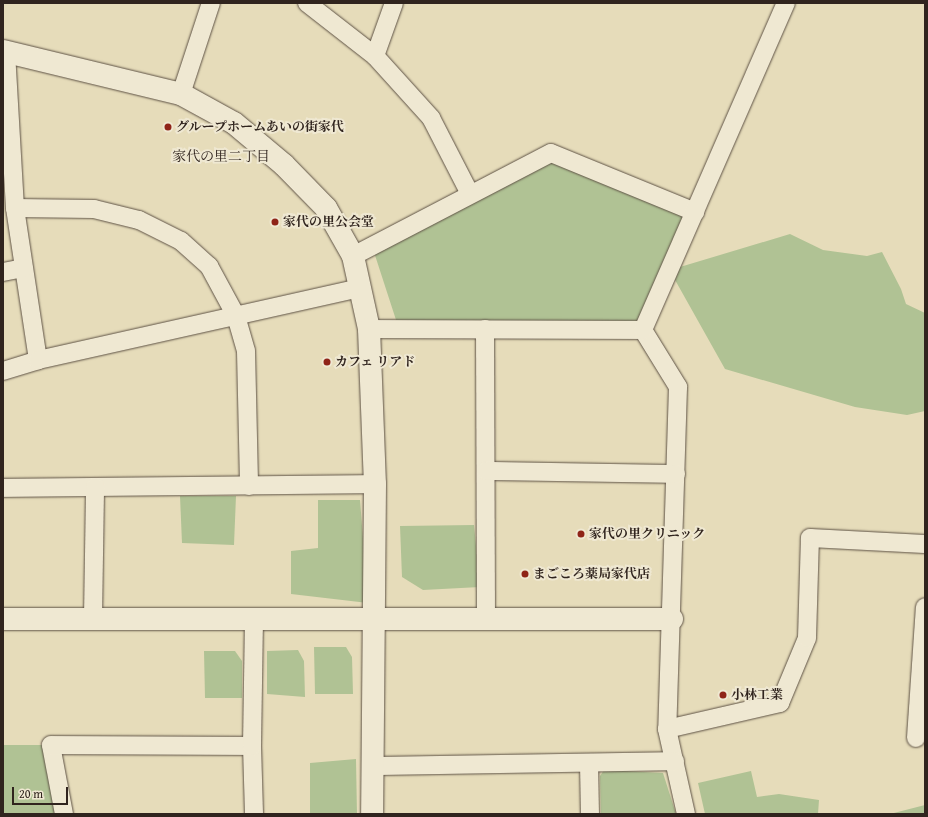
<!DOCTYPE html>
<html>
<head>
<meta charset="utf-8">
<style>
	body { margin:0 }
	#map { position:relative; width:928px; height:817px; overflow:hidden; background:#e6dcba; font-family:"Gentium Book Plus","Noto Serif JP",serif }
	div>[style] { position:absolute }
	.green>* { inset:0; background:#b0c294 }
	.roads { filter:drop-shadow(0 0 1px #5e5245) drop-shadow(0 0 1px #5e5245) }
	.minor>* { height:18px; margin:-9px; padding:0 9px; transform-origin:9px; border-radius:9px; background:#efe8d2 }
	.tertiary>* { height:22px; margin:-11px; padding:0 11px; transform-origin:11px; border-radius:11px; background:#efe8d2 }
	.dots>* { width:11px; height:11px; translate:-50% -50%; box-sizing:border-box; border:2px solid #efe8d2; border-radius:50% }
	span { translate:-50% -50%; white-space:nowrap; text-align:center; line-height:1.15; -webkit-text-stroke:4px #efe8d2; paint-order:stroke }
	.poi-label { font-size:13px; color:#30241e; font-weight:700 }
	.left { translate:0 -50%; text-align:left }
	.neighbourhood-label { font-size:14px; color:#30241e }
	.frame { position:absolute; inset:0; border:4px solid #30241e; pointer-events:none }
	.scale { position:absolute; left:12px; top:787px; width:56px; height:18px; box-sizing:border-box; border:2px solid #30241e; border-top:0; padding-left:5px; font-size:12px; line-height:14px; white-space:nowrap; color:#30241e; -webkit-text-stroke:3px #efe8d2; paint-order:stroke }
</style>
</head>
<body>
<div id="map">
	<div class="green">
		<i style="clip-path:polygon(551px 153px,695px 212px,670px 270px,790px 234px,823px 250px,867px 256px,882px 252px,901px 289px,906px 304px,925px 313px,925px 411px,907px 415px,855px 407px,725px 369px,670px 271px,645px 325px,397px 323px,372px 246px)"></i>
		<i style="clip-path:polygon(180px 496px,236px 496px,234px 545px,182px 543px)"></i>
		<i style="clip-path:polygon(318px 500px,360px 500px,368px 603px,291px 594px,291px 551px,318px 548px)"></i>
		<i style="clip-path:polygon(474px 525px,480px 587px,423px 590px,402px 577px,400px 526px)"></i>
		<i style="clip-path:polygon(314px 647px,346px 647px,352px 657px,353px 694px,315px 694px)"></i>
		<i style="clip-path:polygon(298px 650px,304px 661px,305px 697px,267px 694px,267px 651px)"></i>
		<i style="clip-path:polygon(204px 651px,235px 651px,242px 661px,242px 698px,205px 698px)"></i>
		<i style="clip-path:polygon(3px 745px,51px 745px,59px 814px,3px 814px)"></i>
		<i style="clip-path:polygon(356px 759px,357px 814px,310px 814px,310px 763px)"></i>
		<i style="clip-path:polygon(604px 770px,663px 773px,676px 814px,601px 814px,600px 776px)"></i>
		<i style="clip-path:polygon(751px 771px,757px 797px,779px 794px,819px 800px,818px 814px,705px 814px,698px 783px)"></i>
		<i style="clip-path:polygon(925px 805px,925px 814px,890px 814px)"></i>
	</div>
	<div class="roads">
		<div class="minor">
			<i style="left:307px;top:3px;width:86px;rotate:37.9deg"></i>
			<i style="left:375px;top:56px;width:84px;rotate:47.9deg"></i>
			<i style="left:431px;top:118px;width:85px;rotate:62.8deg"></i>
			<i style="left:6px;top:52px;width:156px;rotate:86.7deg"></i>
			<i style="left:15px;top:208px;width:154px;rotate:81.4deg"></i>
			<i style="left:375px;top:56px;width:56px;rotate:-70.3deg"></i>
			<i style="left:181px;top:94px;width:96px;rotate:-71.8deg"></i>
			<i style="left:15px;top:208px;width:79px;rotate:0.7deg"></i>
			<i style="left:94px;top:209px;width:46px;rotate:13.7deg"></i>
			<i style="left:139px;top:220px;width:47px;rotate:26.6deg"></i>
			<i style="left:181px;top:241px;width:38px;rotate:42deg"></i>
			<i style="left:209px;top:266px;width:57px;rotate:61.6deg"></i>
			<i style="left:236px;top:316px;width:36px;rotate:74deg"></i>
			<i style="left:246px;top:351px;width:135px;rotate:88.7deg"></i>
			<i style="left:353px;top:256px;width:223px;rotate:-27.5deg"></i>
			<i style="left:551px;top:153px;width:156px;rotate:22.3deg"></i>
			<i style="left:3px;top:272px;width:21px;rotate:-11deg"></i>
			<i style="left:369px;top:329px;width:274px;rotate:0.2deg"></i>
			<i style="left:485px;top:329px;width:291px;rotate:89.8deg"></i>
			<i style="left:643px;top:330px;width:67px;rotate:58.4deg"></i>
			<i style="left:678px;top:387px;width:342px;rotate:91.8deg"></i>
			<i style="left:667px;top:729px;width:87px;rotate:77.4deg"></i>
			<i style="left:643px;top:330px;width:357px;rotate:-66.4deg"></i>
			<i style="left:3px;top:371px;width:37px;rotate:-17deg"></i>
			<i style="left:38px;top:360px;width:331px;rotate:-12.6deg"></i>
			<i style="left:486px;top:471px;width:190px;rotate:0.9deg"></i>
			<i style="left:3px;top:488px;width:372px;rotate:-0.6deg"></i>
			<i style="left:93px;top:618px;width:131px;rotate:-89.1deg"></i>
			<i style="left:667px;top:729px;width:116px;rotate:-13deg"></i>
			<i style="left:780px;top:703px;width:70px;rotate:-67.4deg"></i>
			<i style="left:807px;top:638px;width:100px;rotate:-88.3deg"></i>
			<i style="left:810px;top:538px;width:115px;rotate:3deg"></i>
			<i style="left:916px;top:738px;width:131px;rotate:-86.1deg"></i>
			<i style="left:252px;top:746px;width:68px;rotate:88.3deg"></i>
			<i style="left:589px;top:763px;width:51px;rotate:88.9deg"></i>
			<i style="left:372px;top:766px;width:303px;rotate:-0.9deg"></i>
			<i style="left:64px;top:814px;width:70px;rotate:-100.7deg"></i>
			<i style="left:51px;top:745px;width:201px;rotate:0.3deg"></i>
			<i style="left:252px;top:746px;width:127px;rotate:-89.1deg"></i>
		</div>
		<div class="tertiary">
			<i style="left:3px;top:51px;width:183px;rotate:13.6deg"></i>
			<i style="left:181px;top:94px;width:60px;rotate:28.7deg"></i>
			<i style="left:234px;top:123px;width:65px;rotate:40deg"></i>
			<i style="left:284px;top:165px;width:60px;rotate:45.7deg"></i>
			<i style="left:326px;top:208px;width:55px;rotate:60.6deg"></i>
			<i style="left:353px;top:256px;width:75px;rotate:77.6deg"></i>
			<i style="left:369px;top:329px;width:155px;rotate:87.8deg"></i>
			<i style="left:375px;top:484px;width:330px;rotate:90.5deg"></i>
			<i style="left:3px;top:619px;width:669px"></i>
		</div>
	</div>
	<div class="dots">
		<i style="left:168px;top:127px;background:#8f2418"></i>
		<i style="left:275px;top:222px;background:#8f2418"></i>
		<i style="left:327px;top:362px;background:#8f2418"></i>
		<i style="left:581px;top:534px;background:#8f2418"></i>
		<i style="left:525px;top:574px;background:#8f2418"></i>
		<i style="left:723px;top:695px;background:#8f2418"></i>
	</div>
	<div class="poi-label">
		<span class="left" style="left:176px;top:127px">グループホームあいの街家代</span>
		<span class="left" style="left:283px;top:222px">家代の里公会堂</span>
		<span class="left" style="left:335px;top:362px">カフェ リアド</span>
		<span class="left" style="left:589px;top:534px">家代の里クリニック</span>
		<span class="left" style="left:533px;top:574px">まごころ薬局家代店</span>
		<span class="left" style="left:731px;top:695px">小林工業</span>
	</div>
	<div class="neighbourhood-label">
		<span style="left:221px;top:156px">家代の里二丁目</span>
	</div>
	<div class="frame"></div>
	<div class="scale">20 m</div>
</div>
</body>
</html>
